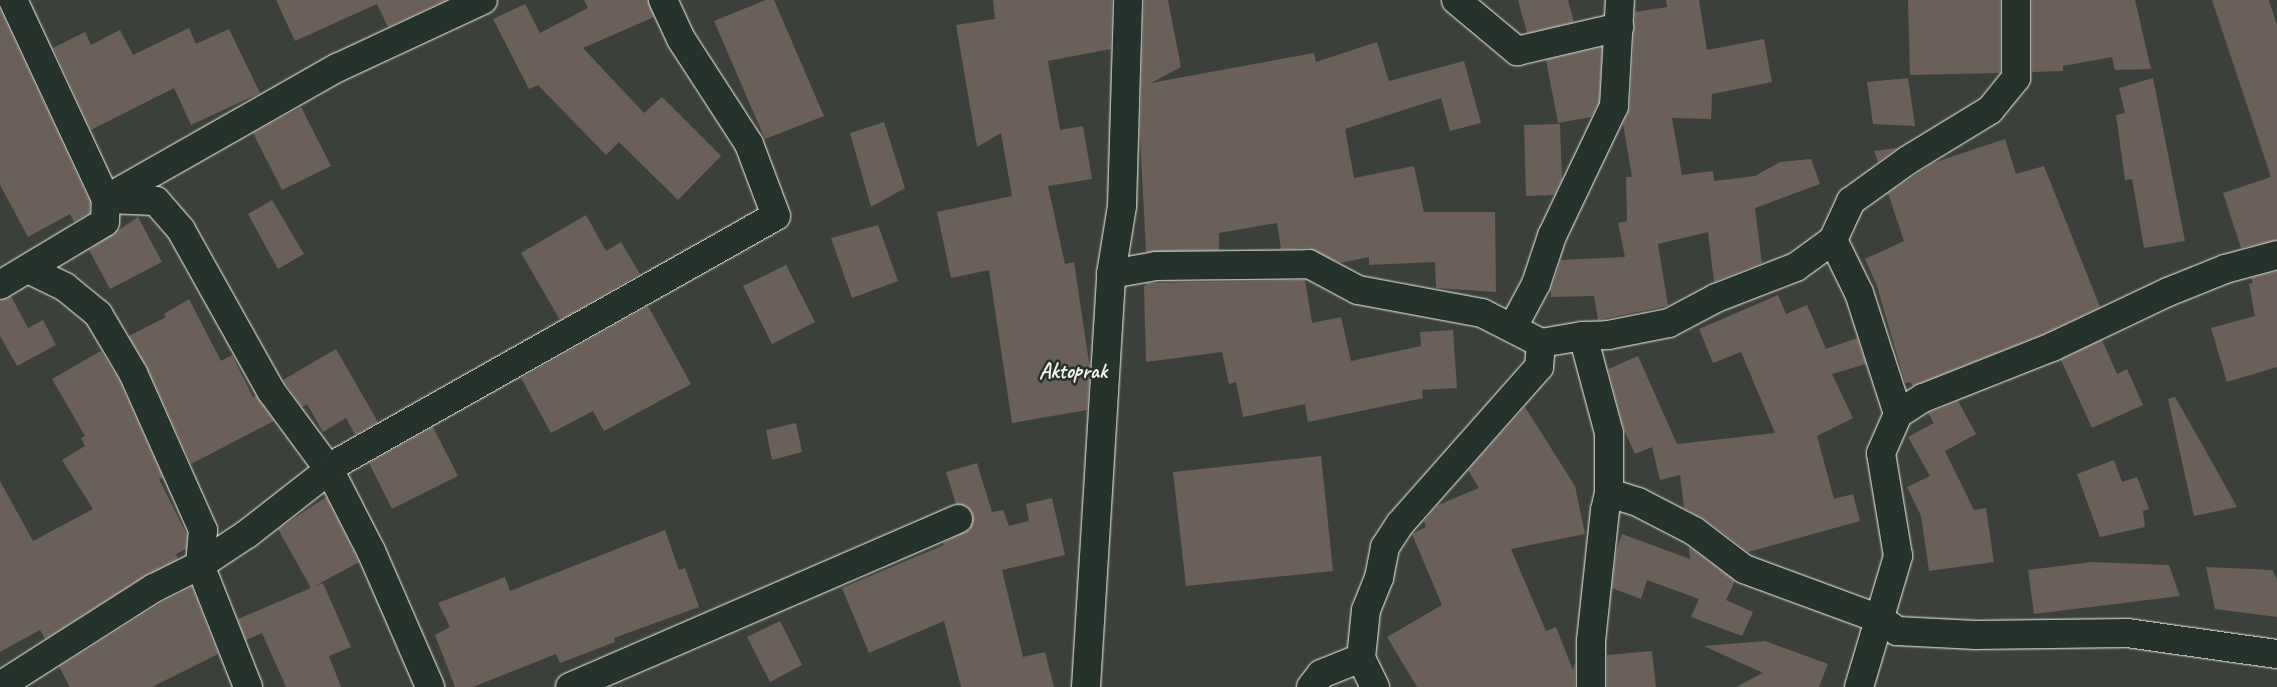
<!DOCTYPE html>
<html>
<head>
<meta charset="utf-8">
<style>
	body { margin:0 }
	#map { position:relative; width:2277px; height:687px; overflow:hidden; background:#3b403a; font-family:Caveat,sans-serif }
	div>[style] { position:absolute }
	.building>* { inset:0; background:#6b5f59 }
	.roads { filter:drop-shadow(0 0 1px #f4f1e8) drop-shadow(0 0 1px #f4f1e8) }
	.minor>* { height:28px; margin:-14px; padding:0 14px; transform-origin:14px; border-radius:14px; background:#26332d }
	span { translate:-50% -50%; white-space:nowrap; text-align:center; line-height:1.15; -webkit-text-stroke:5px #26332d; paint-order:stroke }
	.quarter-label { font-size:22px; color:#f4f1e8; font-weight:700 }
</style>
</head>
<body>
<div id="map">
	<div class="building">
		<i style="clip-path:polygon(276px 0,446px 0,388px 27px,377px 4px,295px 41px)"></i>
		<i style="clip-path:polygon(584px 0,648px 0,654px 17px,583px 48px,644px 113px,662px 97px,721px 156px,678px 200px,619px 142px,606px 155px,538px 85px,529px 89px,493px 19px,525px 4px,540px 33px,588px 8px)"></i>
		<i style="clip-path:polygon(766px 0,774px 0,824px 116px,765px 139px,714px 21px)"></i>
		<i style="clip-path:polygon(993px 0,1112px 0,1111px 49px,1048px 61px,1060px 130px,1083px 126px,1092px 179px,1048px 186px,1065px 264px,1074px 262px,1090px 369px,1087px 410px,1012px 423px,989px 270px,951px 278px,937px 212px,1012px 196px,1001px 133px,977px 147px,956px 25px,995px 19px)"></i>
		<i style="clip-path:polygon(1144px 0,1168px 0,1181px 67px,1151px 83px,1314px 53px,1316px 62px,1377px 42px,1389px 81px,1464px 61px,1481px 123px,1450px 131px,1441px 98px,1345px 129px,1354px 178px,1414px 166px,1424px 212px,1495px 212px,1496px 292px,1436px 288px,1435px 262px,1369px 265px,1369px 257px,1340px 263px,1309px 248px,1281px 249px,1277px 223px,1219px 233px,1219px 250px,1146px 252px,1140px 136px)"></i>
		<i style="clip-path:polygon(1518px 0,1568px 0,1574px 22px,1527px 33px)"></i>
		<i style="clip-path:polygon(1666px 0,1699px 0,1707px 50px,1764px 39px,1772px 82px,1712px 94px,1711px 119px,1672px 118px,1682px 175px,1713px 171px,1714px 181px,1755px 176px,1780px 162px,1811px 159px,1820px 184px,1755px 208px,1762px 263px,1714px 282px,1708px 232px,1658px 244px,1668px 306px,1598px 320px,1594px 296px,1551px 297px,1551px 289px,1561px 260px,1625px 257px,1618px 223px,1627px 221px,1626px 177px,1632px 177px,1623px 124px,1630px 107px,1635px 12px,1667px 7px)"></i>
		<i style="clip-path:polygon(1908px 0,2000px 0,2000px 73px,1910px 75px)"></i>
		<i style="clip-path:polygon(2032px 0,2135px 0,2151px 69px,2115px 70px,2112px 57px,2063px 66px,2063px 71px,2032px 72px)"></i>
		<i style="clip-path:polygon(2212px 0,2269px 0,2277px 25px,2277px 240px,2241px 248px,2223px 193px,2271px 177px)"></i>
		<i style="clip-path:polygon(0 9px,90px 202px,90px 213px,74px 222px,70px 214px,28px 237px,0 185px)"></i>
		<i style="clip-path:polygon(189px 28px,196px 44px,229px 29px,260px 93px,191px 125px,174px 88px,91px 130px,53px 48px,85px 32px,91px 45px,120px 30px,133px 55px)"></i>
		<i style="clip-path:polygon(1602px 47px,1599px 102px,1591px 117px,1558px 123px,1546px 60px)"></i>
		<i style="clip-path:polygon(1908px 78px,1915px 126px,1873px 124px,1867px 82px)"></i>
		<i style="clip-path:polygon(2153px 78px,2185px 241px,2144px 248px,2132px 179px,2125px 180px,2116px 115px,2125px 113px,2119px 88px)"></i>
		<i style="clip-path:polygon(301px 107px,331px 166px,282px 190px,253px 133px)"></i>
		<i style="clip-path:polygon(884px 122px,905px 188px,871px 207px,850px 133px)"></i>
		<i style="clip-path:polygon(1560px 124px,1562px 180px,1554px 195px,1526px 196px,1524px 125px)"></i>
		<i style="clip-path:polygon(2005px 139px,2016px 174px,2044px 166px,2100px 307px,2046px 333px,1913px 386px,1910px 382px,1905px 383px,1877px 286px,1865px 259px,1904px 241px,1888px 193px,1933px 163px)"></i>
		<i style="clip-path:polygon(1898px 148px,1878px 162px,1874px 151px)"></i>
		<i style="clip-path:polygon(272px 200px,304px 254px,278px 269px,248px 214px)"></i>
		<i style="clip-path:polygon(586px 215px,606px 251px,621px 242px,640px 274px,560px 320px,521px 253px)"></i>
		<i style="clip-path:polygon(138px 217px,162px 262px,110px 289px,89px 250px)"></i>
		<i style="clip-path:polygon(878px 225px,898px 281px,852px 298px,831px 238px)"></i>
		<i style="clip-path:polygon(786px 265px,815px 322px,772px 344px,743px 286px)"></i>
		<i style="clip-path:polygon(2277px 271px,2277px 367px,2227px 382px,2211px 328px,2255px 316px,2249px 284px,2253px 283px,2251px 278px)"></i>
		<i style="clip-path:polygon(1305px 280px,1312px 323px,1341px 317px,1351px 361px,1421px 346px,1420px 332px,1453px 330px,1457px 388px,1422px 390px,1423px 398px,1308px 422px,1305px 404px,1243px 417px,1236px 382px,1229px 384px,1222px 352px,1146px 362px,1144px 287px,1147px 283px)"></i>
		<i style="clip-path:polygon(1778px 295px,1786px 314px,1807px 305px,1826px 349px,1857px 338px,1866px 364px,1832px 374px,1853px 418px,1817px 436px,1834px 499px,1853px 494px,1860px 521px,1748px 552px,1703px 518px,1684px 508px,1680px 475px,1660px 480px,1652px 447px,1635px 454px,1624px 430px,1608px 369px,1638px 356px,1677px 444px,1775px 433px,1741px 352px,1713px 363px,1699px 329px)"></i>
		<i style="clip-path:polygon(11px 296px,28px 328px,43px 320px,56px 345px,17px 366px,0 336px,0 301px)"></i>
		<i style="clip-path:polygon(189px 299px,221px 361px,232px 355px,253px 397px,256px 396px,274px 421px,191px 464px,147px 367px,129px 336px,166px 317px,164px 314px)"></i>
		<i style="clip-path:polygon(648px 306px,691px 384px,604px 431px,593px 411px,551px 433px,521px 378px)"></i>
		<i style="clip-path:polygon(2102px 340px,2117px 374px,2127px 369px,2143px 405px,2092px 428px,2061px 360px)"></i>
		<i style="clip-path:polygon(336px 349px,378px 422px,355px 435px,346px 418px,323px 432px,307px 404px,302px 407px,283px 380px)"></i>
		<i style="clip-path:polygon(101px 351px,119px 380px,163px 478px,159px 479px,187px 535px,186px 549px,176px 554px,178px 559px,146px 575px,45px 639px,40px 630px,0 652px,0 481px,33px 541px,93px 509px,62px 460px,85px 446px,81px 438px,85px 436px,52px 379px)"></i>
		<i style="clip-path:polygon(2175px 397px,2203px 446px,2237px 507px,2194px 516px,2168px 399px)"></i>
		<i style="clip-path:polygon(1958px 401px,1976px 434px,1945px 451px,1974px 510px,1986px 508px,1994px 562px,1929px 571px,1921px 516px,1907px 487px,1930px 476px,1908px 437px,1934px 423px,1928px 413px)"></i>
		<i style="clip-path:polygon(1525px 407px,1575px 486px,1585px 534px,1511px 549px,1546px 631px,1556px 627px,1573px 670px,1575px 663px,1575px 687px,1417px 687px,1387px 637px,1442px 605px,1412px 534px,1426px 527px,1424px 521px,1438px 505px,1479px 488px,1468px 470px)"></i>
		<i style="clip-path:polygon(796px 423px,802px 452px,772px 460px,766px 430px)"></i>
		<i style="clip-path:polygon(433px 427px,458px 476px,392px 509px,369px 463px)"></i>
		<i style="clip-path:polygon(1321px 456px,1333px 571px,1186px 586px,1173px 472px)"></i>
		<i style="clip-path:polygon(2114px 460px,2122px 482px,2137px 477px,2149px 509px,2143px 511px,2145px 527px,2100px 537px,2077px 474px)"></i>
		<i style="clip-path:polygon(977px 463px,992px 512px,1003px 510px,1009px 526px,1029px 521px,1026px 504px,1052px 498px,1065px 555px,1002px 570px,1023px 657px,1045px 652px,1054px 687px,961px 687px,944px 621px,869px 653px,842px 588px,944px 545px,943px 543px,970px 529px,972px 513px,967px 506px,956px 504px,946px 472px)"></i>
		<i style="clip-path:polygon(326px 497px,359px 562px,315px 586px,323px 583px,351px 647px,329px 656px,341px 687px,286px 687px,262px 633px,246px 640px,238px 619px,311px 588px,278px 529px)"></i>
		<i style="clip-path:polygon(665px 530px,679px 570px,685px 568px,699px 607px,614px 638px,615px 642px,560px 663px,556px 654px,473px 687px,455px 687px,435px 635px,450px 627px,438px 603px,505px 577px,510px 591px)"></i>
		<i style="clip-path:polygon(1622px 534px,1690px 559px,1689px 547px,1735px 581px,1726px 600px,1753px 612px,1742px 636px,1691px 617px,1699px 599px,1647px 580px,1641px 599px,1612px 588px,1617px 548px)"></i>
		<i style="clip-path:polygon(2092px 562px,2169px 565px,2180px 596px,2034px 614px,2028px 570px)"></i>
		<i style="clip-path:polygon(2206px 567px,2272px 570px,2277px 579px,2277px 617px,2215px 609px)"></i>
		<i style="clip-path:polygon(192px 587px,218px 654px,152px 687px,70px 687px,59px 667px,162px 602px)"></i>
		<i style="clip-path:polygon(780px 621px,802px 665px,770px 682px,747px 637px)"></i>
		<i style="clip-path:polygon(1765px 641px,1828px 664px,1819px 687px,1736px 687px,1763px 673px,1704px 646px)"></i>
		<i style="clip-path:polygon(1652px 651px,1656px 687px,1607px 687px,1607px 655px)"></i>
	</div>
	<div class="roads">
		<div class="minor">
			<i style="left:13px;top:0;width:220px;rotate:65deg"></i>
			<i style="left:106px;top:199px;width:50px;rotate:2.3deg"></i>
			<i style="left:156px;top:201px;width:38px;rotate:49deg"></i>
			<i style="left:181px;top:230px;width:184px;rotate:60.8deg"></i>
			<i style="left:271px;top:391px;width:99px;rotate:53.6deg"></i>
			<i style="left:330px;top:471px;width:90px;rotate:62.9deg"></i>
			<i style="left:371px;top:551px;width:148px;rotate:66.5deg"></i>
			<i style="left:1456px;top:0;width:80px;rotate:39.9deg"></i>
			<i style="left:1517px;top:51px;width:105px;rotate:-13.2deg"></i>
			<i style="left:1833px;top:240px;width:59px;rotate:63.9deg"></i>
			<i style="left:1859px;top:293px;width:127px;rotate:72.1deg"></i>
			<i style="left:28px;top:269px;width:41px;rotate:25.9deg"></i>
			<i style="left:65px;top:287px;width:43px;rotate:39.3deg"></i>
			<i style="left:98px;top:314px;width:69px;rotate:59.3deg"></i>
			<i style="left:133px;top:373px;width:172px;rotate:66deg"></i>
			<i style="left:203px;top:530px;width:35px;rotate:95deg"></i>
			<i style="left:200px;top:565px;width:131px;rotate:68.5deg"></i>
			<i style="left:1111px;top:274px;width:46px;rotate:-10.1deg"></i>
			<i style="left:1156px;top:266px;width:153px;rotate:-0.7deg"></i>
			<i style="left:1309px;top:264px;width:55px;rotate:28deg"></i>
			<i style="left:1358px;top:290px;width:126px;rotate:10.5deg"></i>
			<i style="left:1482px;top:313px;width:66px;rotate:27deg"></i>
			<i style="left:1541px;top:343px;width:43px;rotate:-9.5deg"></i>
			<i style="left:1583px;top:336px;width:100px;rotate:75deg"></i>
			<i style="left:1609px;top:433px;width:60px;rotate:90deg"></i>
			<i style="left:1609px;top:493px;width:17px;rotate:103deg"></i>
			<i style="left:1605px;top:510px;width:131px;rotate:96.1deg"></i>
			<i style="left:1591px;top:640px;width:47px;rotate:90deg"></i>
			<i style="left:0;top:285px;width:122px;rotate:-31deg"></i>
			<i style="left:105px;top:222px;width:23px;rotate:-88deg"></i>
			<i style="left:106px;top:199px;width:266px;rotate:-29.6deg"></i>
			<i style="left:337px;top:68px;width:161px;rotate:-25deg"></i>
			<i style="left:1513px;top:327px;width:49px;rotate:-61.9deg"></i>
			<i style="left:1536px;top:284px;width:51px;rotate:-71.6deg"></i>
			<i style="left:1552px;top:236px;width:144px;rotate:-64.5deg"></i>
			<i style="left:1614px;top:106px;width:106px;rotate:-86.8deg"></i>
			<i style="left:1583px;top:336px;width:25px;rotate:-2deg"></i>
			<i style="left:1608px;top:335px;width:62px;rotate:-11.1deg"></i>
			<i style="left:1669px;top:323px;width:53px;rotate:-28deg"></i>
			<i style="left:1716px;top:298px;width:86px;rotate:-21.2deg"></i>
			<i style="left:1796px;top:267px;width:46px;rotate:-36.1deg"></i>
			<i style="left:1833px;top:240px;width:43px;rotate:-65.2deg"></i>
			<i style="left:1851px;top:201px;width:70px;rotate:-35.7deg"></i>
			<i style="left:1908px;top:160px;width:96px;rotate:-31.4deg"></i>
			<i style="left:1990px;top:110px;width:41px;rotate:-50.9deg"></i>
			<i style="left:2016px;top:78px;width:78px;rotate:-90deg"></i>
			<i style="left:1609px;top:493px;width:30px;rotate:17deg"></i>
			<i style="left:1638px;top:502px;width:63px;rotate:27.4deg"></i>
			<i style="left:1694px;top:531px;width:63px;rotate:37.2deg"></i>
			<i style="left:1744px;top:569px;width:145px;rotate:20.2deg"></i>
			<i style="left:1880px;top:619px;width:21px;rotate:35deg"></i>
			<i style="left:1897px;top:631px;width:79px;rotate:2.9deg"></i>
			<i style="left:1976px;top:635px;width:151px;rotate:-0.8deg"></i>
			<i style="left:2127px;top:633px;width:151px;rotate:8deg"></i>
			<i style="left:0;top:686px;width:183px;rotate:-32.5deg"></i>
			<i style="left:154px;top:588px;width:51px;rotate:-26.6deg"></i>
			<i style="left:200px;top:565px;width:56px;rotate:-33.4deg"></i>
			<i style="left:247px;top:534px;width:117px;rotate:-38deg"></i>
			<i style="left:339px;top:462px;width:501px;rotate:-29.38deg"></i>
			<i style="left:776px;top:216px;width:77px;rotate:-110.6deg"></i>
			<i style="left:749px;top:144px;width:125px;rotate:-122.9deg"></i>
			<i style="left:681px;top:39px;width:43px;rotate:-114.8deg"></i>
			<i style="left:570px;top:687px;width:423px;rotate:-23.4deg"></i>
			<i style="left:1086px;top:687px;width:414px;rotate:-86.5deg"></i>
			<i style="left:1111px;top:274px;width:69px;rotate:-80.8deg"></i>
			<i style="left:1122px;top:206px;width:206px;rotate:-88.3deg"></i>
			<i style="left:1311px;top:687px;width:16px;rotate:-52deg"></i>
			<i style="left:1321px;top:674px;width:43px;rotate:-21.8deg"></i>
			<i style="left:1375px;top:687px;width:32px;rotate:-116deg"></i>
			<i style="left:1361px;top:658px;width:48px;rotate:-84.1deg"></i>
			<i style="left:1366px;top:610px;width:35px;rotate:-68deg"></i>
			<i style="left:1379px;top:578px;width:32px;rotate:-79deg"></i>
			<i style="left:1385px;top:547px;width:27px;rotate:-57deg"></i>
			<i style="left:1400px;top:524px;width:210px;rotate:-48.5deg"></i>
			<i style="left:1539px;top:367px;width:24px;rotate:-85deg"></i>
			<i style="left:1859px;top:687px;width:137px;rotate:-73.4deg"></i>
			<i style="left:1898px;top:556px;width:104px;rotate:-99.4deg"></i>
			<i style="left:1881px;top:453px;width:43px;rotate:-66.4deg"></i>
			<i style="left:1898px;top:414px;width:30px;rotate:-33deg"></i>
			<i style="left:1923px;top:398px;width:139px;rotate:-21.6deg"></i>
			<i style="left:2052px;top:347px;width:128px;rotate:-25.4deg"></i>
			<i style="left:2168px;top:292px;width:61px;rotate:-22deg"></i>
			<i style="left:2225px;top:269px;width:54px;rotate:-15.1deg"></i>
		</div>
	</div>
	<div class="quarter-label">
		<span style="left:1073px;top:372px">Aktoprak</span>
	</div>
</div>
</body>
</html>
